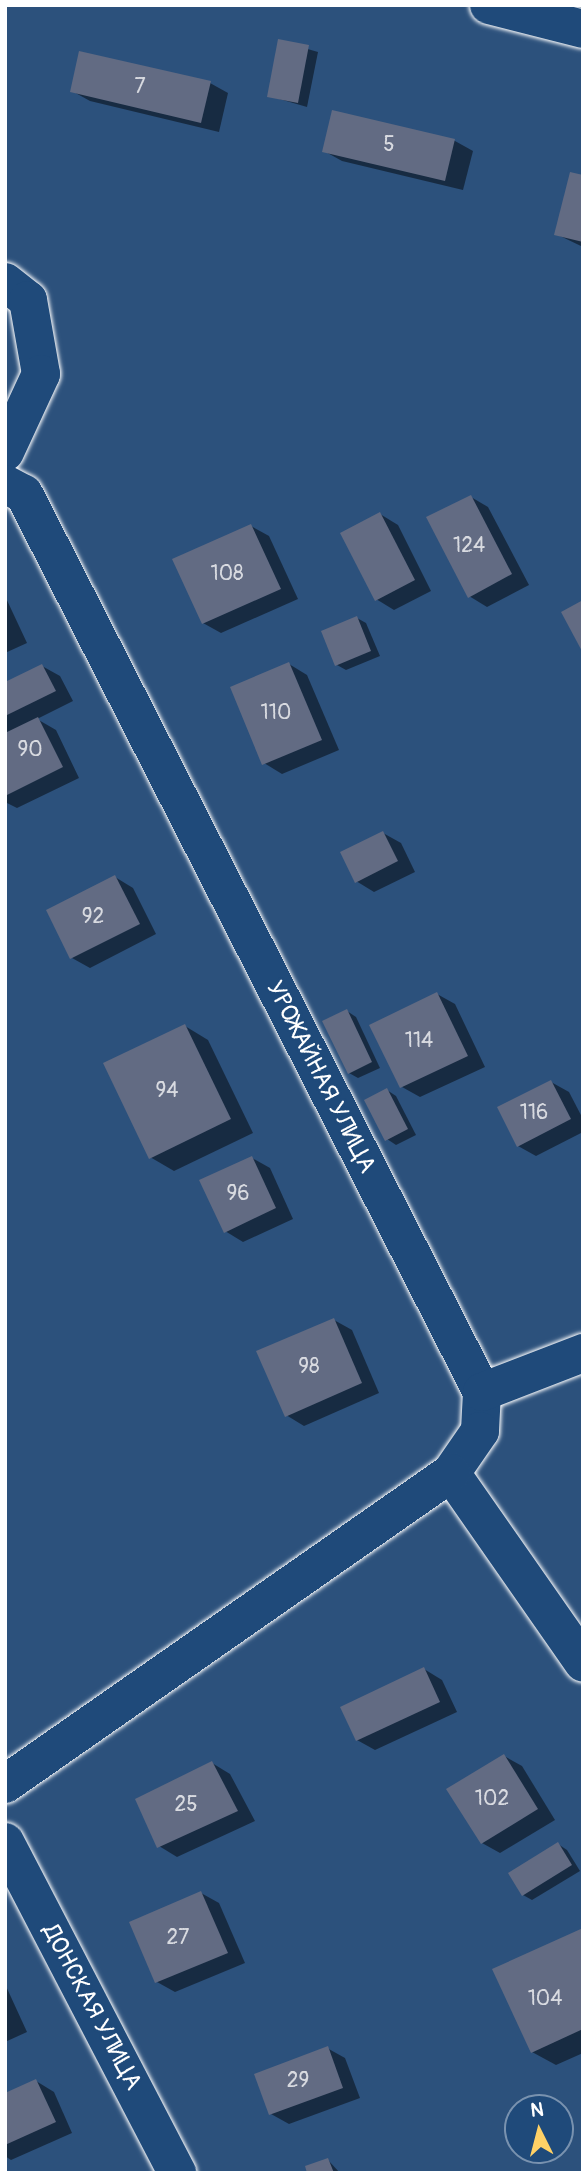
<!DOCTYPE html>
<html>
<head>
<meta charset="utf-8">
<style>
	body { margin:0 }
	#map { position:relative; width:588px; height:2178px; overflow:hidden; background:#2c517c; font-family:Pangolin,sans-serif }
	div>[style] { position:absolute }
	.shadow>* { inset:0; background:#0007 }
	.building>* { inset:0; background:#626b83 }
	.roads { filter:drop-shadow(0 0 2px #fff) drop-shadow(0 0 2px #fff) }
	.minor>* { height:38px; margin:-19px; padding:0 19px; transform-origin:19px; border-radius:19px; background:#1f4a7a }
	span { translate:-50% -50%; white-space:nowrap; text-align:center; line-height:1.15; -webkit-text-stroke:5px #1f4a7a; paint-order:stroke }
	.number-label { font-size:21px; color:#d8dae0 }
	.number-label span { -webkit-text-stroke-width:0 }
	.street-label { font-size:24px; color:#fff }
	.frame { position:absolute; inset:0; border:7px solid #fff; pointer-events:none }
	.north { position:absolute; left:504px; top:2094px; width:70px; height:70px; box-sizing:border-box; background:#1f4a7a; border:2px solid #7992af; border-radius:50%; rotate:354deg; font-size:19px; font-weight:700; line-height:28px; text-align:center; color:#fff }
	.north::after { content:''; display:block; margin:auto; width:24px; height:32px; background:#ffd166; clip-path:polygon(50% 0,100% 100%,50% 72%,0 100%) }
</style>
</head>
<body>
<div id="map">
	<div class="shadow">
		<i style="clip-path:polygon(280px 41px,318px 52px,307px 107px,269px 96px)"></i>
		<i style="clip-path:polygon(210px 83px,228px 93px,219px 132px,90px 101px,72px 91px)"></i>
		<i style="clip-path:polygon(333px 112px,455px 141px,473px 151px,463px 190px,342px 161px,324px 151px)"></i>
		<i style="clip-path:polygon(583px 177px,583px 247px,556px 234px)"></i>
		<i style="clip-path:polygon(471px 497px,488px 507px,529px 585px,487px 607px,469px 596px)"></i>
		<i style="clip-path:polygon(380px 514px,398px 525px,431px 591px,394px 610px,376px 599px)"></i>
		<i style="clip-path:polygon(251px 526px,269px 536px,298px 599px,221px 633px,203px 623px)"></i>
		<i style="clip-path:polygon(5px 596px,27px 643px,5px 653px)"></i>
		<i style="clip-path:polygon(357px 618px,366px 623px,380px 656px,346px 670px,337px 665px)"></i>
		<i style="clip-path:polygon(289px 664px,307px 675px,339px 750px,282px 774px,264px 763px)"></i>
		<i style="clip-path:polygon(42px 666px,60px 676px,73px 701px,37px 719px,56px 730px,79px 778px,17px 808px,5px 802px,5px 684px)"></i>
		<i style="clip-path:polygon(383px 833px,401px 843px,415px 872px,374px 892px,356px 881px)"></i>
		<i style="clip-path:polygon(115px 877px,133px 888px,156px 934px,90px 968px,72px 958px)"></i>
		<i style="clip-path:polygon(437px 994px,455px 1004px,485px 1067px,420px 1097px,402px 1087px)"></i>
		<i style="clip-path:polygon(347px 1011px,356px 1017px,380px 1068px,358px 1078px,349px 1073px)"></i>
		<i style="clip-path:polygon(185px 1026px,208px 1040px,253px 1133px,174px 1171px,150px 1157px)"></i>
		<i style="clip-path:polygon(551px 1082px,569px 1092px,583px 1119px,583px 1132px,536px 1156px,518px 1146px)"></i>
		<i style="clip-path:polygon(387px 1090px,396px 1096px,416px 1135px,396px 1145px,387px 1139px)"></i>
		<i style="clip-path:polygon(252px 1158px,270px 1168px,293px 1219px,243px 1242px,225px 1231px)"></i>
		<i style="clip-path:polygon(334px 1320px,352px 1330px,379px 1393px,304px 1426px,286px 1415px)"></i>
		<i style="clip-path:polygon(424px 1669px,442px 1680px,457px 1712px,375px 1750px,357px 1740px)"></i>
		<i style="clip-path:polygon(504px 1756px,522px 1766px,555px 1820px,500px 1853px,482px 1843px)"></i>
		<i style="clip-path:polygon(212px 1763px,230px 1774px,255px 1821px,177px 1857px,159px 1846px)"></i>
		<i style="clip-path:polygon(558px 1844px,567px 1850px,580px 1871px,532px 1900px,523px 1895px)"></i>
		<i style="clip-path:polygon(201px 1893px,219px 1903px,245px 1963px,175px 1992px,157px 1982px)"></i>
		<i style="clip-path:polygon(583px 1930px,583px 2053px,556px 2065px,532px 2052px)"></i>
		<i style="clip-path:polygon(5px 1984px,27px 2032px,5px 2042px)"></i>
		<i style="clip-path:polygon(327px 2048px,345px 2058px,360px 2098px,289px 2124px,271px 2114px)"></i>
		<i style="clip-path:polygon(36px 2081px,54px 2092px,72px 2133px,11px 2160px,5px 2156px,5px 2095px)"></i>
		<i style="clip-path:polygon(328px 2160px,340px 2173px,309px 2173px)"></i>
	</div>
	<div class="building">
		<i style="clip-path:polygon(278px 39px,309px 45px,298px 103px,267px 97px)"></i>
		<i style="clip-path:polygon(79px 51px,211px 81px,201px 123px,70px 92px)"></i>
		<i style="clip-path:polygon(332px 110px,455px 139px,445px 181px,322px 152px)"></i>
		<i style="clip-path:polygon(570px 172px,583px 175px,583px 242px,554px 235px)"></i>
		<i style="clip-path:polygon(471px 495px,512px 574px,468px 598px,426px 517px)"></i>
		<i style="clip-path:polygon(380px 512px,415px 580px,375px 601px,340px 533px)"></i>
		<i style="clip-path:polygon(251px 524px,281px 589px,202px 624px,172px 559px)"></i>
		<i style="clip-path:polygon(583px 600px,583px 653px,561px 612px)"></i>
		<i style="clip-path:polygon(357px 616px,371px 651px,335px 666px,321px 631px)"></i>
		<i style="clip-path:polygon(289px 662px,322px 740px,262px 765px,230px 687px)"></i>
		<i style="clip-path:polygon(42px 664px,56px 691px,5px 716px,5px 682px)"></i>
		<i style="clip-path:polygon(38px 717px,63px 767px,5px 796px,5px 733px)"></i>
		<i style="clip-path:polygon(383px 831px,398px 861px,355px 883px,340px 852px)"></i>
		<i style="clip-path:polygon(115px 875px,140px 924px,70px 959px,46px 910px)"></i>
		<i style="clip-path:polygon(437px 992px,468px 1056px,400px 1088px,369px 1025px)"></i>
		<i style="clip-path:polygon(347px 1009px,372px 1062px,348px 1074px,322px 1021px)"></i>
		<i style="clip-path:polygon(185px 1024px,231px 1119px,149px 1159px,103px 1063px)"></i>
		<i style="clip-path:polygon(551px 1080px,571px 1119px,517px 1147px,497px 1107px)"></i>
		<i style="clip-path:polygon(387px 1088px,408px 1129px,385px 1141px,364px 1100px)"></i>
		<i style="clip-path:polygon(252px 1156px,276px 1208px,224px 1233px,199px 1180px)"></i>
		<i style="clip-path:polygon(334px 1318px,362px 1383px,285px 1417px,256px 1351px)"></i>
		<i style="clip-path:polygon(424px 1667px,440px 1702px,356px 1741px,340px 1707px)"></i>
		<i style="clip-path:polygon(504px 1754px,538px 1809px,481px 1844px,446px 1789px)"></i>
		<i style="clip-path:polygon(212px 1761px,238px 1811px,157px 1848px,135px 1799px)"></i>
		<i style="clip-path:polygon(558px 1842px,572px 1865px,522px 1896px,508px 1873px)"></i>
		<i style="clip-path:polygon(201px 1891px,228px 1953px,155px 1983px,129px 1922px)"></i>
		<i style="clip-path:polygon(583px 1928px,583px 2029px,531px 2053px,492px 1969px)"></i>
		<i style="clip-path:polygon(328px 2046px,343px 2088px,269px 2115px,254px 2074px)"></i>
		<i style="clip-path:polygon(36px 2079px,56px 2122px,5px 2145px,5px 2093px)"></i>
		<i style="clip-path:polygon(328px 2158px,334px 2173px,307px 2173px,305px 2166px)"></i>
	</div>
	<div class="roads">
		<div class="minor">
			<i style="left:489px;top:5px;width:97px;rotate:14.3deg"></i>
			<i style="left:5px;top:282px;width:29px;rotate:38deg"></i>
			<i style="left:28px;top:300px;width:75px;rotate:80deg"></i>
			<i style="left:41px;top:374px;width:86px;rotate:114.8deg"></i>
			<i style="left:5px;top:484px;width:21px;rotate:28deg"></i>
			<i style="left:24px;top:494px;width:1008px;rotate:62.98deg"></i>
			<i style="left:482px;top:1392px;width:39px;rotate:93deg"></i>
			<i style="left:480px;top:1431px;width:51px;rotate:124.6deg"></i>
			<i style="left:451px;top:1473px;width:231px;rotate:55.1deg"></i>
			<i style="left:482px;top:1392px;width:108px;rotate:-21.1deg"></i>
			<i style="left:5px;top:1784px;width:544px;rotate:-34.89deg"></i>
			<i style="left:5px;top:1842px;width:373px;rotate:62.5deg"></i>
		</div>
	</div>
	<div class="number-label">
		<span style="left:140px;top:87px">7</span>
		<span style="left:389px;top:145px">5</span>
		<span style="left:469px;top:546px">124</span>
		<span style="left:227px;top:574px">108</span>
		<span style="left:276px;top:713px">110</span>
		<span style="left:30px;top:750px">90</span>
		<span style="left:93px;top:917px">92</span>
		<span style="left:419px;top:1041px">114</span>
		<span style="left:167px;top:1091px">94</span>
		<span style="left:534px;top:1113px">116</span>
		<span style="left:238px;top:1194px">96</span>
		<span style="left:309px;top:1367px">98</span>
		<span style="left:492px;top:1799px">102</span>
		<span style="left:186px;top:1805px">25</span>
		<span style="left:178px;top:1938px">27</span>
		<span style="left:545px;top:1999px">104</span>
		<span style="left:298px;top:2081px">29</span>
	</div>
	<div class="street-label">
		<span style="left:321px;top:1077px;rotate:63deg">УРОЖАЙНАЯ УЛИЦА</span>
		<span style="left:92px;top:2007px;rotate:62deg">ДОНСКАЯ УЛИЦА</span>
	</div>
	<div class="frame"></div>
	<div class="north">N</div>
</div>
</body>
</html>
